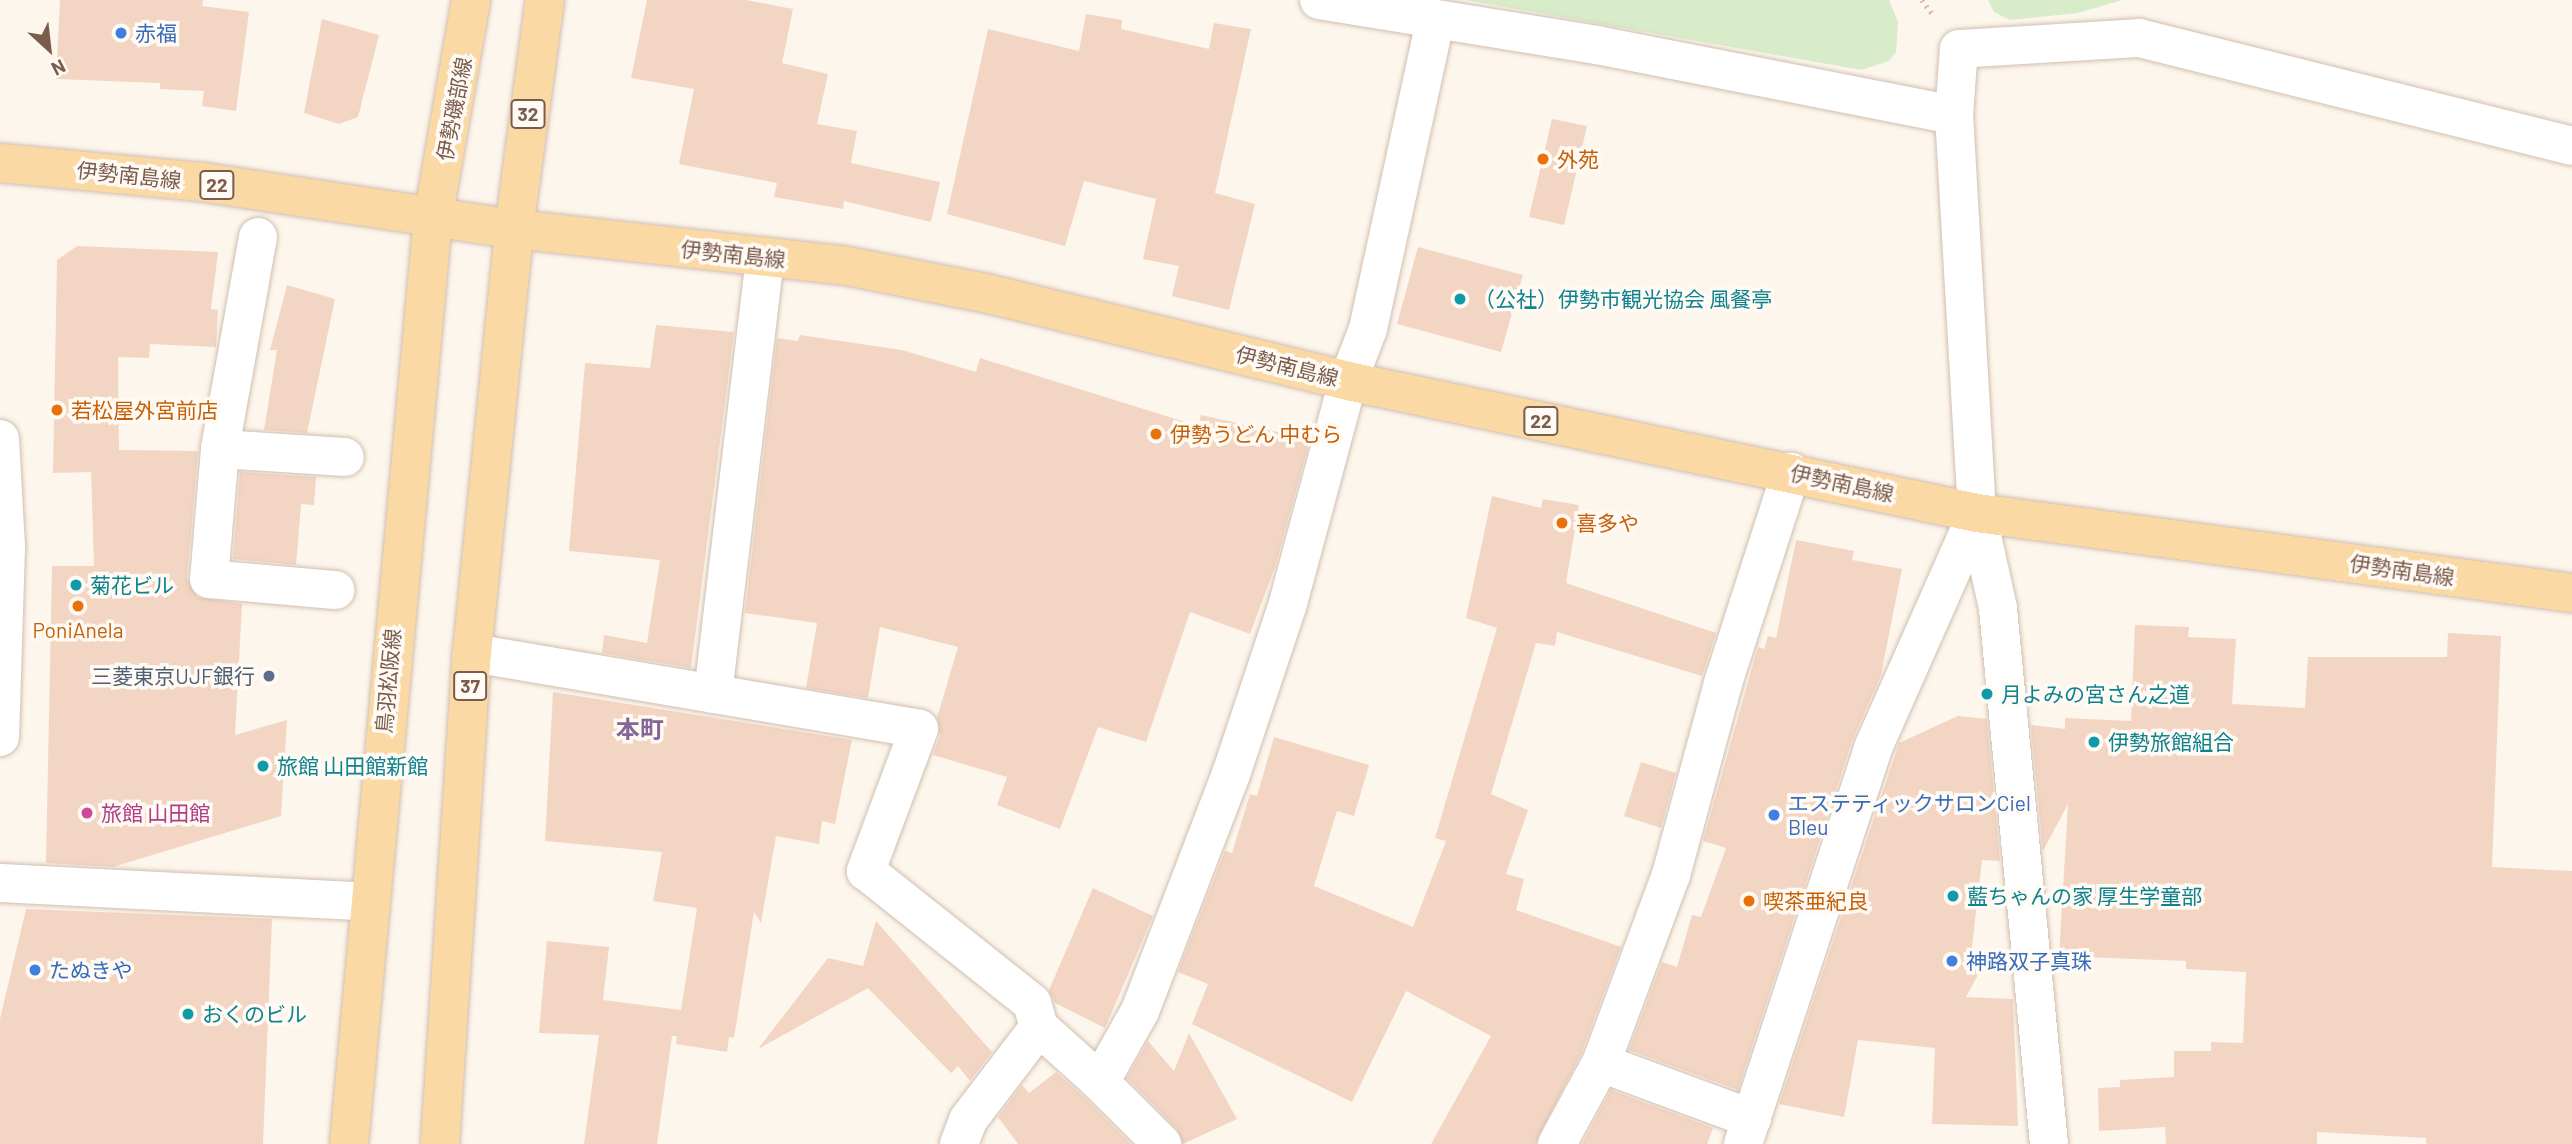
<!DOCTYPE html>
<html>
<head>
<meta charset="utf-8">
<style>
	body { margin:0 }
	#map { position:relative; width:2572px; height:1144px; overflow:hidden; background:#fdf6ec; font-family:Barlow,"Noto Sans JP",sans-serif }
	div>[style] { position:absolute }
	.green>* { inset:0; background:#d8ecc9 }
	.building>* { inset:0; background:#f3d5c3 }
	.path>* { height:4.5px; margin-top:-2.25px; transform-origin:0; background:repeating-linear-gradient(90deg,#d9b8a5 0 2px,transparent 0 7px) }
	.roads { filter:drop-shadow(0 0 2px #d1beb0) drop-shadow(0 0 2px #d1beb0) }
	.minor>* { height:38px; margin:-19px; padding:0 19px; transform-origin:19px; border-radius:19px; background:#fff }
	.major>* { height:38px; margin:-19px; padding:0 19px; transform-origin:19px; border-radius:19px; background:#fbd9a5 }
	.dots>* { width:19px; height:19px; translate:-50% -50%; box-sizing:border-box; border:4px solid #fffaf3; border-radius:50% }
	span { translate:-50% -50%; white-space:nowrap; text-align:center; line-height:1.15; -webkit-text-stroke:7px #fffaf3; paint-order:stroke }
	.shield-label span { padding:2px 5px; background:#fffaf3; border:2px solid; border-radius:5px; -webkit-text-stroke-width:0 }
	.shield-label { font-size:19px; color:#7a5c4d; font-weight:700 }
	.shop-label { font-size:21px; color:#366cbe }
	.left { translate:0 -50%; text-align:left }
	.street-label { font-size:21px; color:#7a5c4d }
	.food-label { font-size:21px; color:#c56008 }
	.culture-label { font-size:21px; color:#0d838f }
	.service-label { font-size:21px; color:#4e5e75 }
	.right { translate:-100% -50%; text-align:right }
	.hotel-label { font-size:21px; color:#b23c85 }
	.quarter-label { font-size:24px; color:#846695; font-weight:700 }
	.north { position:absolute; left:14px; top:14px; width:70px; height:70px; -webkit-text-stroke:5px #fffaf3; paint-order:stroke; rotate:153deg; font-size:19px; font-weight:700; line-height:28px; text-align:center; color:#7a5c4d }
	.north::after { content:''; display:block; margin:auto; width:24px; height:32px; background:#7a5c4d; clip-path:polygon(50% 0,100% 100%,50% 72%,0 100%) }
</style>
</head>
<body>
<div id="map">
	<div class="green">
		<i style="clip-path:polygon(1466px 0,1889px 0,1898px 22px,1896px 52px,1889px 61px,1861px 70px)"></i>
		<i style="clip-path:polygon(1988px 0,2122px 0,2078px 13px,2010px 20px,1994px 12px)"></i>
	</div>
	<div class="building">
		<i style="clip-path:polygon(60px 0,203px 0,202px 6px,249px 12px,236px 111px,202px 106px,204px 91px,160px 89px,160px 83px,56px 79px)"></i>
		<i style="clip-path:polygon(647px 0,746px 0,793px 9px,782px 63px,828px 74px,817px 124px,857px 131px,851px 163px,940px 182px,931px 222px,844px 201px,843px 209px,774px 197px,777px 183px,679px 164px,694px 89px,631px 78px)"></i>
		<i style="clip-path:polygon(1086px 14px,1122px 20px,1121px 29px,1209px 49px,1214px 23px,1251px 29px,1215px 193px,1255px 204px,1229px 310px,1172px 296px,1179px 266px,1143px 259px,1156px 199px,1084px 181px,1065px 246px,947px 214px,988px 29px,1079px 51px)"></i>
		<i style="clip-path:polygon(322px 19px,379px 35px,358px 117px,339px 124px,304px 113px)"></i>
		<i style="clip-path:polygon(1552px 119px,1587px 126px,1564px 225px,1529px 217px)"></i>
		<i style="clip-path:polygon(77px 246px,218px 252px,211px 309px,218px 310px,216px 347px,150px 344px,149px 358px,118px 357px,119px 450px,198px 451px,187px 578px,197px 597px,242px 604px,235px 735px,287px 720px,281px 816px,113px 867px,46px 863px,52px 566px,94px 566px,91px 472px,53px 473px,57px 260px)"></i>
		<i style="clip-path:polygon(1418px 247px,1523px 275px,1501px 352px,1397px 324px)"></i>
		<i style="clip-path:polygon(287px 285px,335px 299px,307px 433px,264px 430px,277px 350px,270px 350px)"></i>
		<i style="clip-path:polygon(656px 325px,734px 332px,691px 668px,602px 653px,604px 635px,647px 643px,660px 560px,569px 551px,585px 363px,650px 368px)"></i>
		<i style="clip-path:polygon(800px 335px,902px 350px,976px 372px,980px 358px,1198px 426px,1201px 415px,1310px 439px,1275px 567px,1250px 634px,1190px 612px,1146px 742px,1098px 727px,1060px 829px,997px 805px,1007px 777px,933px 755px,940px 736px,937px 718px,958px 647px,880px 627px,868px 698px,806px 688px,817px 623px,745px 613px,777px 338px,798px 341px)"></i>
		<i style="clip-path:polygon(240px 472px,316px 477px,314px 505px,301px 504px,296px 565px,233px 559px)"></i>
		<i style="clip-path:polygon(1492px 496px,1541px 508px,1543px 499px,1579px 505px,1566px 583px,1716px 633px,1702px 676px,1557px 632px,1555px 646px,1536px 643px,1491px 794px,1528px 810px,1506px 874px,1524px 879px,1516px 910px,1621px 947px,1581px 1054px,1535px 1144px,1431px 1144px,1491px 1036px,1406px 991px,1352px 1102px,1192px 1024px,1208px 984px,1178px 972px,1225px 851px,1232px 853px,1250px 794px,1257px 796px,1274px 737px,1369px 765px,1354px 816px,1337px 811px,1314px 886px,1413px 927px,1446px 841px,1435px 838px,1497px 628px,1466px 618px)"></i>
		<i style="clip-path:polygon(1796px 540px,1854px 551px,1852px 560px,1902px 569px,1881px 675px,1852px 741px,1738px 1090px,1629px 1050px,1662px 962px,1677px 967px,1692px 915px,1701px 917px,1726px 848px,1703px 841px,1758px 647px,1764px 649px,1768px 636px,1776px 638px)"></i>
		<i style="clip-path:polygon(2135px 625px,2189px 627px,2188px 637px,2236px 639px,2232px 704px,2305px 708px,2308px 657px,2447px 657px,2448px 633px,2501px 636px,2492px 867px,2572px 871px,2572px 1144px,2426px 1144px,2426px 1138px,2317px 1132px,2317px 1144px,2166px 1144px,2165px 1127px,2099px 1131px,2098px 1088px,2120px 1087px,2120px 1080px,2174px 1077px,2174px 1051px,2211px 1051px,2211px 1042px,2243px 1043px,2246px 972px,2186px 969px,2186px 961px,2059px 956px,2068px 804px,2043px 851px,2031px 725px,2065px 729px,2065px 718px,2131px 721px)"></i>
		<i style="clip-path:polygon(553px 692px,852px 740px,835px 824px,822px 821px,819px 844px,776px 836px,761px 923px,754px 912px,734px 1038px,729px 1037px,727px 1052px,676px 1044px,677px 1036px,672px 1036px,657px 1144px,584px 1144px,599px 1035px,539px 1033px,547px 941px,609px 947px,603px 1000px,681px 1010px,697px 908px,653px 901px,662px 852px,545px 841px)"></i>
		<i style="clip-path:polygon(1958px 716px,1987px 719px,2000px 861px,1982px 860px,1971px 955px,1985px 962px,1966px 997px,2013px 999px,2018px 1126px,1932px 1124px,1935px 1048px,1858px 1040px,1844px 1117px,1779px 1104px,1899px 743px)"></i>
		<i style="clip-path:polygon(1641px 762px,1676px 773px,1661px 828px,1624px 816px)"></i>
		<i style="clip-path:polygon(1093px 888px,1153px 916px,1105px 1028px,1055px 1003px,1049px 990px)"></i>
		<i style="clip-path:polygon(26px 909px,272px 919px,263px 1144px,0 1144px,0 1019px)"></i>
		<i style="clip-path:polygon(876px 921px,992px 1052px,970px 1081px,958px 1066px,951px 1073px,868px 988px,758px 1049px,828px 958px,863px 966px)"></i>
		<i style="clip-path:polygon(1189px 1033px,1237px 1119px,1183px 1144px,1177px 1129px,1127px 1078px,1148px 1041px,1174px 1071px)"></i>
		<i style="clip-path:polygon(1056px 1072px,1085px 1098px,1131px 1144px,1018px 1144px,998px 1117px,1022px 1085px,1029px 1093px)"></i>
		<i style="clip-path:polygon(1611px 1090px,1713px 1128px,1707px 1144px,1582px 1144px)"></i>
	</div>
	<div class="path">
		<i style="left:1922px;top:0;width:20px;rotate:53deg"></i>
	</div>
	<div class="roads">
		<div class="minor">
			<i style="left:1319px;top:0;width:282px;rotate:9.2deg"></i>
			<i style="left:1597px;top:45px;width:364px;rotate:11.1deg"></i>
			<i style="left:258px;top:237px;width:215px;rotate:100.2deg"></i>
			<i style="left:220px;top:449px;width:130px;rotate:94.8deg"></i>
			<i style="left:209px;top:579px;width:127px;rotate:5deg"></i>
			<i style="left:0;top:439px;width:109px;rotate:86.8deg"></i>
			<i style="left:6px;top:548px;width:189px;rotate:91.8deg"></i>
			<i style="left:220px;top:449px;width:125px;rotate:3.7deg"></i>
			<i style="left:472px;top:653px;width:453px;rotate:9.6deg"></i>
			<i style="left:919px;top:729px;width:152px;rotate:110.5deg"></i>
			<i style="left:866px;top:871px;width:212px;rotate:38.5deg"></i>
			<i style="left:1032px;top:1003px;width:25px;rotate:74deg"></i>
			<i style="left:713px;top:694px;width:440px;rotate:-83.2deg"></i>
			<i style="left:0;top:883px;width:369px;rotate:2.9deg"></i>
			<i style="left:1601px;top:1063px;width:161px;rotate:20.3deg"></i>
			<i style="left:1100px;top:1082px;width:88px;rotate:45deg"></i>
			<i style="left:959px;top:1144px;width:26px;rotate:-69deg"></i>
			<i style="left:968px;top:1120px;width:117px;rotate:-52.6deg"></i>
			<i style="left:1039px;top:1027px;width:82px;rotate:42deg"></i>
			<i style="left:1100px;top:1082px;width:81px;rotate:-60.6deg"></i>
			<i style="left:1140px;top:1011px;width:254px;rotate:-69deg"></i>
			<i style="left:1231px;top:774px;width:176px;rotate:-71.5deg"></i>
			<i style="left:1287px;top:607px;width:234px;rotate:-74.9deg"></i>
			<i style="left:1348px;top:381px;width:56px;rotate:-69deg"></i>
			<i style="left:1368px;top:329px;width:315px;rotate:-77.7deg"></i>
			<i style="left:1557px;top:1144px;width:92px;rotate:-61.5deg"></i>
			<i style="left:1601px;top:1063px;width:201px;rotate:-69.6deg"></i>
			<i style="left:1671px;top:875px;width:199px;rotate:-74.8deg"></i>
			<i style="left:1723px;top:683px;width:222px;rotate:-72.1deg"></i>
			<i style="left:1743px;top:1144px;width:417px;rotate:-71.8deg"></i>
			<i style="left:1873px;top:748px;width:257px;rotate:-66.1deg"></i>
			<i style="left:2049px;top:1144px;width:538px;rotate:-95.44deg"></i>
			<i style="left:1998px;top:608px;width:97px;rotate:-102.5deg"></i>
			<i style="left:1977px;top:513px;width:399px;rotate:-93.3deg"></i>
			<i style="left:1954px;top:115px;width:66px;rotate:-85.7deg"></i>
			<i style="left:1959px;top:49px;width:180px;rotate:-3.5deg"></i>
			<i style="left:2139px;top:38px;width:446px;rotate:14deg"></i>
		</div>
		<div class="major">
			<i style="left:0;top:163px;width:203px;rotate:5.4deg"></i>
			<i style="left:202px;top:182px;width:316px;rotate:8.6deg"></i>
			<i style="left:514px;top:229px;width:330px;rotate:6.3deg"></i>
			<i style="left:842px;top:265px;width:146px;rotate:11.1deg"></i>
			<i style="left:985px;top:293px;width:374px;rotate:13.6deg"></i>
			<i style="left:1348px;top:381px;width:643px;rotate:11.85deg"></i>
			<i style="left:1977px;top:513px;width:600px;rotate:7.66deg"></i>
			<i style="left:349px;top:1144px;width:930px;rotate:-84.82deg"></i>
			<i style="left:433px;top:218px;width:221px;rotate:-80.1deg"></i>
			<i style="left:440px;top:1144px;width:492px;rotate:-86.3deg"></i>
			<i style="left:472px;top:653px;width:426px;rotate:-84.3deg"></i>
			<i style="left:514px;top:229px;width:231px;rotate:-82.3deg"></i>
		</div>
	</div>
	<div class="dots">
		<i style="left:121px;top:33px;background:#3f7fe0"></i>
		<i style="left:1543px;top:159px;background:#e8710a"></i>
		<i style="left:1460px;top:299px;background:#0f9aa8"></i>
		<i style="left:57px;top:410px;background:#e8710a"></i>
		<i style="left:1156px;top:434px;background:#e8710a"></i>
		<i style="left:1562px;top:523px;background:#e8710a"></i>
		<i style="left:76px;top:585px;background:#0f9aa8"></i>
		<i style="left:78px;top:606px;background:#e8710a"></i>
		<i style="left:269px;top:676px;background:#5c6f8a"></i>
		<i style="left:1987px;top:694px;background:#0f9aa8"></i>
		<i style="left:2094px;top:742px;background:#0f9aa8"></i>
		<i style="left:263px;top:766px;background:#0f9aa8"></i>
		<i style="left:87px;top:813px;background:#d1479c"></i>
		<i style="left:1774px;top:815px;background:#3f7fe0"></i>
		<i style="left:1953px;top:896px;background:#0f9aa8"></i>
		<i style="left:1749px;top:901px;background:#e8710a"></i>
		<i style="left:1952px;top:961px;background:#3f7fe0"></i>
		<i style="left:35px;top:970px;background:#3f7fe0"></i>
		<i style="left:188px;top:1014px;background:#0f9aa8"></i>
	</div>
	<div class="shield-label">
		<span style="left:528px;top:114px">32</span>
		<span style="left:217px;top:185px">22</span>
		<span style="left:1541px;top:421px">22</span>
		<span style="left:470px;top:686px">37</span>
	</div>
	<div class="shop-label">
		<span class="left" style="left:135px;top:33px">赤福</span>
		<span class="left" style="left:1788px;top:815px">エステティックサロンCiel<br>Bleu</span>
		<span class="left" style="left:1966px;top:961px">神路双子真珠</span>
		<span class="left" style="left:49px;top:970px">たぬきや</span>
	</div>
	<div class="street-label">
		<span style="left:454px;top:109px;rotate:-79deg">伊勢磯部線</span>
		<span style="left:129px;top:175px;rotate:6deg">伊勢南島線</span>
		<span style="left:733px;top:254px;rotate:6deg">伊勢南島線</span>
		<span style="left:1287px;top:366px;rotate:14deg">伊勢南島線</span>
		<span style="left:1842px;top:483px;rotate:12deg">伊勢南島線</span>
		<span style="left:2402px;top:570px;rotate:8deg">伊勢南島線</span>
		<span style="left:388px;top:681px;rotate:-85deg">鳥羽松阪線</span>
	</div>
	<div class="food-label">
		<span class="left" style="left:1557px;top:159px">外苑</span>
		<span class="left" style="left:71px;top:410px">若松屋外宮前店</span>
		<span class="left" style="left:1170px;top:434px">伊勢うどん 中むら</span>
		<span class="left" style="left:1576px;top:523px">喜多や</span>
		<span style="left:78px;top:630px">PoniAnela</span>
		<span class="left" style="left:1763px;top:901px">喫茶亜紀良</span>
	</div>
	<div class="culture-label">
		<span class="left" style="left:1474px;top:299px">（公社）伊勢市観光協会 風餐亭</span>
		<span class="left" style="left:90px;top:585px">菊花ビル</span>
		<span class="left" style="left:2001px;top:694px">月よみの宮さん之道</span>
		<span class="left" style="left:2108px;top:742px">伊勢旅館組合</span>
		<span class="left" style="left:277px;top:766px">旅館 山田館新館</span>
		<span class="left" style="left:1967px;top:896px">藍ちゃんの家 厚生学童部</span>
		<span class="left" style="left:202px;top:1014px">おくのビル</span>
	</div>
	<div class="service-label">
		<span class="right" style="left:255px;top:676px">三菱東京UJF銀行</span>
	</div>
	<div class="hotel-label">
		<span class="left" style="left:101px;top:813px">旅館 山田館</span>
	</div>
	<div class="quarter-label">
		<span style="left:640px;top:729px">本町</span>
	</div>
	<div class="north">N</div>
</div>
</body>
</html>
